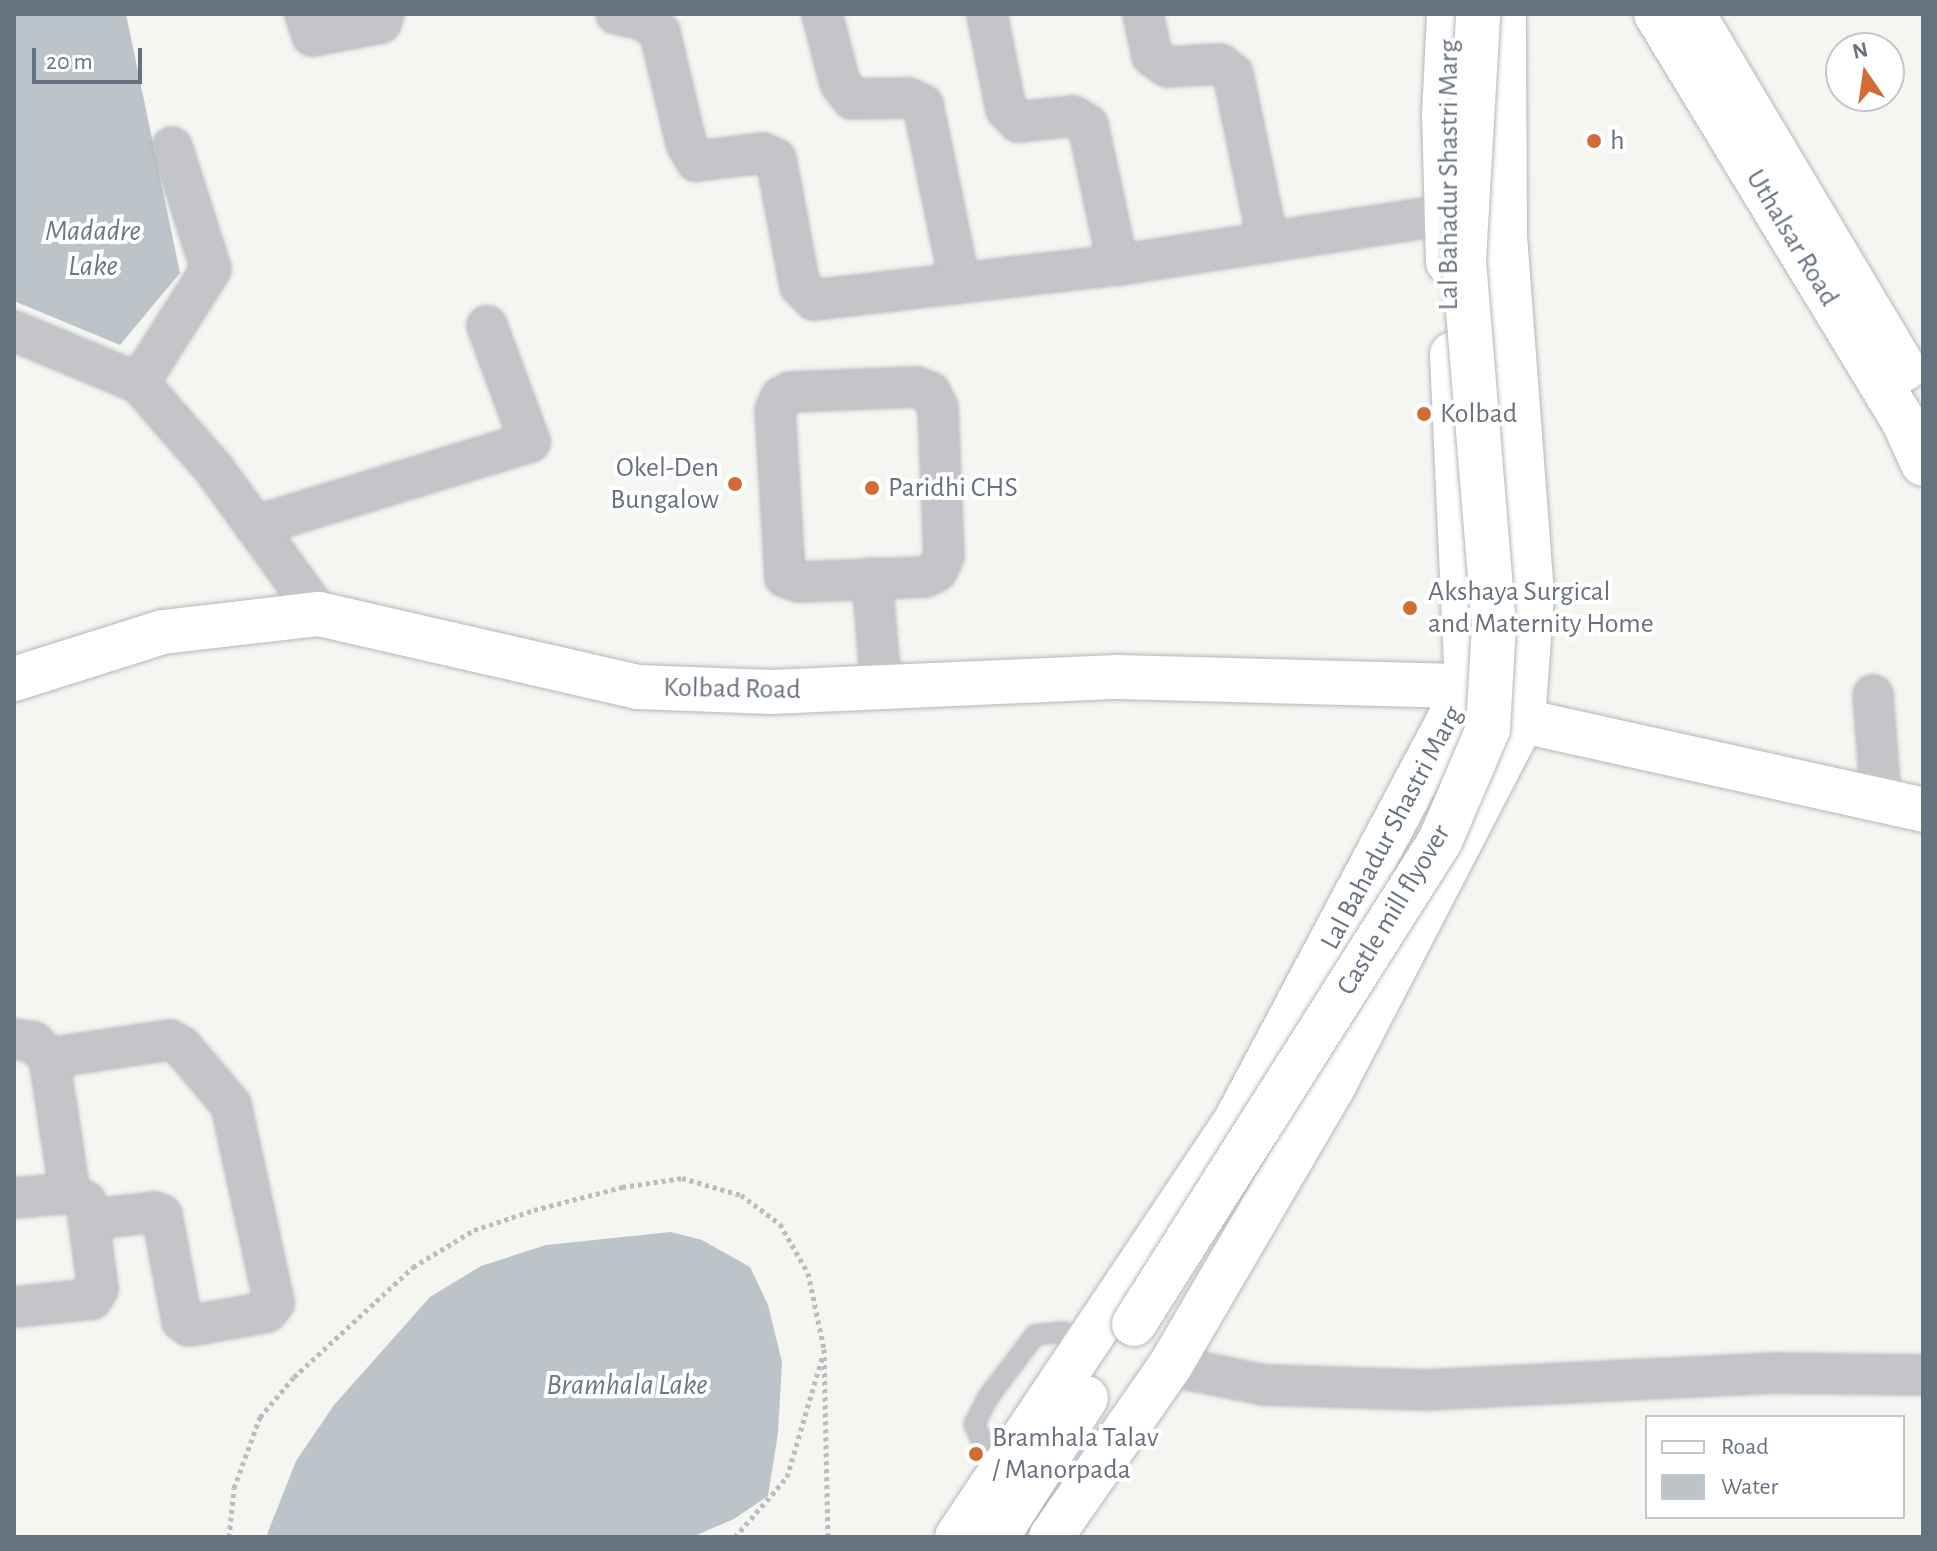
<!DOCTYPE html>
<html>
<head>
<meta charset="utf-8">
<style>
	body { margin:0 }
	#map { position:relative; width:1937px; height:1551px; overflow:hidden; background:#f5f5f2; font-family:"Alegreya Sans",sans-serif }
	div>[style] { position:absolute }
	.water>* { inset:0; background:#bdc4c9 }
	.path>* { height:5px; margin-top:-2.5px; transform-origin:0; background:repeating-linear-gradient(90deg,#babcbe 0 4px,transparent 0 8px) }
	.roads { filter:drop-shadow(0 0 2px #b3b7bb) drop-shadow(0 0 2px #b3b7bb) }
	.lane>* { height:18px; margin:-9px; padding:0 9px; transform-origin:9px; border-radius:9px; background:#c3c5c9 }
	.street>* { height:38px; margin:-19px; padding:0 19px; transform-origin:19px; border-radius:19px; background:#c3c5c9 }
	.secondary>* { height:44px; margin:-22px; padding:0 22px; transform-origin:22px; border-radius:22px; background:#fff }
	.primary>* { height:44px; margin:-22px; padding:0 22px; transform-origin:22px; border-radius:22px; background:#fff }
	.bridges { filter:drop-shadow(0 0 2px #b4b7ba) drop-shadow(0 0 2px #b4b7ba) }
	.primary-bridge>* { height:44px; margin:-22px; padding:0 22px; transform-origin:22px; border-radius:22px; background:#fff }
	.dots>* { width:22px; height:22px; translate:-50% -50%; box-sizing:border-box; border:4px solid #fff; border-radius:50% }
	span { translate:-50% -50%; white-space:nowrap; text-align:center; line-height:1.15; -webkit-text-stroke:8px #fff; paint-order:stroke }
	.poi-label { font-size:28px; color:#677280 }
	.left { translate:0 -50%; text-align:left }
	.right { translate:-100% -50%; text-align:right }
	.street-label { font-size:28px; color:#677280 }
	.water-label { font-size:30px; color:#687984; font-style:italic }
	.frame { position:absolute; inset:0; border:16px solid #677280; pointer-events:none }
	.legend { position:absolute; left:1645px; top:1415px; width:260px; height:104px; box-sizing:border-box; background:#fff; border:2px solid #c2c7cc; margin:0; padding:10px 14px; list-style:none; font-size:24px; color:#677280 }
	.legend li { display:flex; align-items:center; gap:16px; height:40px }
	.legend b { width:40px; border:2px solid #c2c7cc }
	.north { position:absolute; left:1825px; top:32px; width:80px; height:80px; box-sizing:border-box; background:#fff; border:2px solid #c2c7cc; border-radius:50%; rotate:347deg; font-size:22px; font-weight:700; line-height:32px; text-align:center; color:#677280 }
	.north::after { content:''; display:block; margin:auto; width:28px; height:36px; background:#d26b35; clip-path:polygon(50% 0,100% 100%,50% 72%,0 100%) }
	.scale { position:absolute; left:32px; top:48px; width:110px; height:36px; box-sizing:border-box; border:4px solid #677280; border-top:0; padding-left:10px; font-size:24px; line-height:28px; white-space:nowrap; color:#677280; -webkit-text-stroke:6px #fff; paint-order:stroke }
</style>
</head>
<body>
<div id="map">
	<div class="water">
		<i style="clip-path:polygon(14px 14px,126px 14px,180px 273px,120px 345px,14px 301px)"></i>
		<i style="clip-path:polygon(671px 1232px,702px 1240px,750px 1267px,768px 1305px,782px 1362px,778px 1433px,768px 1496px,734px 1519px,692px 1537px,266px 1537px,296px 1461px,334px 1405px,430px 1297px,481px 1266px,546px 1245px)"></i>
	</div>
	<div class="path">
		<i style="left:229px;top:1537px;width:49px;rotate:-84.2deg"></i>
		<i style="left:234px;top:1488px;width:76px;rotate:-69.9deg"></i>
		<i style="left:260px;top:1417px;width:52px;rotate:-49.6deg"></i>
		<i style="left:294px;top:1377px;width:162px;rotate:-42.7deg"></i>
		<i style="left:413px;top:1267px;width:71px;rotate:-31.2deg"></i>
		<i style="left:474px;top:1230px;width:63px;rotate:-18.4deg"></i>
		<i style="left:534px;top:1210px;width:91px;rotate:-14.6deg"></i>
		<i style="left:622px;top:1187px;width:61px;rotate:-8.5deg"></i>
		<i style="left:682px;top:1178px;width:61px;rotate:16.1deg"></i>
		<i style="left:741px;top:1195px;width:49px;rotate:36.6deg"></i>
		<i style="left:780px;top:1224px;width:56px;rotate:60.3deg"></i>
		<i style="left:808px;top:1273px;width:78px;rotate:78.1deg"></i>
		<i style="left:824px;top:1349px;width:188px;rotate:88.8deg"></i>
		<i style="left:735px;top:1537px;width:79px;rotate:-49.1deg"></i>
		<i style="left:787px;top:1477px;width:127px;rotate:-73.6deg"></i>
	</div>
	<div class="roads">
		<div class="lane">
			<i style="left:997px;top:1473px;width:54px;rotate:-115.1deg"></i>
			<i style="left:974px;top:1424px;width:32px;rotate:-62deg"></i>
			<i style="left:989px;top:1396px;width:76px;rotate:-53deg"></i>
			<i style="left:1035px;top:1335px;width:28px;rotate:-6deg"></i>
			<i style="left:1063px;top:1332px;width:27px;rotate:17deg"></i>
		</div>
		<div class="street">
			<i style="left:305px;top:14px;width:23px;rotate:72deg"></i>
			<i style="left:312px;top:36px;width:70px;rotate:-10.7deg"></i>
			<i style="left:381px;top:23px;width:9px;rotate:-72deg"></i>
			<i style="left:616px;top:14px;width:29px;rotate:12deg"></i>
			<i style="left:644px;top:20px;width:21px;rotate:39deg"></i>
			<i style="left:660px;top:33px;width:113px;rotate:76.7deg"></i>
			<i style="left:686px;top:143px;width:21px;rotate:61deg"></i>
			<i style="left:696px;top:161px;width:67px;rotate:-6.8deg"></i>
			<i style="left:763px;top:153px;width:14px;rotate:25deg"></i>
			<i style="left:776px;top:159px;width:129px;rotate:79.3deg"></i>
			<i style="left:800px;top:286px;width:20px;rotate:45deg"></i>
			<i style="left:814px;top:300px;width:306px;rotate:-6.6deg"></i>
			<i style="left:1118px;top:265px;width:331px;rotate:-8.7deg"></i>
			<i style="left:822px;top:14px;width:71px;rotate:75.4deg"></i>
			<i style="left:840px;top:83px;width:20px;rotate:53deg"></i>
			<i style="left:852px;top:99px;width:56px;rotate:-1deg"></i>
			<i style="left:908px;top:98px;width:17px;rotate:25deg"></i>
			<i style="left:923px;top:105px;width:182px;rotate:78.3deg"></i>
			<i style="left:987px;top:14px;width:97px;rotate:78.7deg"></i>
			<i style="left:1006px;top:109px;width:18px;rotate:47deg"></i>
			<i style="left:1018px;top:122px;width:55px;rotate:-6.2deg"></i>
			<i style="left:1073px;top:116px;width:17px;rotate:31deg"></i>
			<i style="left:1088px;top:125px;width:143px;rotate:77.9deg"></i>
			<i style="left:1143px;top:14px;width:43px;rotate:77.9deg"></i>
			<i style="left:1152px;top:56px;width:19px;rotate:35deg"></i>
			<i style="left:1168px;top:67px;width:52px;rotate:-3.3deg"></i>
			<i style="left:1220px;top:64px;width:16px;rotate:38deg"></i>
			<i style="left:1233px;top:74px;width:172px;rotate:78.2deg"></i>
			<i style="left:14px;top:331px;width:135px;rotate:22.6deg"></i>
			<i style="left:139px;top:383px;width:114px;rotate:48.9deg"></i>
			<i style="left:214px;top:469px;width:179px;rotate:54.1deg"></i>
			<i style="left:139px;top:383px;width:135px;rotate:-57.7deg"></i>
			<i style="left:211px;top:269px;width:128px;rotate:-107.7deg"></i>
			<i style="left:916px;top:387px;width:15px;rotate:20deg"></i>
			<i style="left:930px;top:392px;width:18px;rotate:63deg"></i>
			<i style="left:938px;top:408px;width:148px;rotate:87.7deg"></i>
			<i style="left:944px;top:556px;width:17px;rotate:115deg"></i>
			<i style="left:937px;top:571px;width:13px;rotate:153deg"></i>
			<i style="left:925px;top:577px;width:125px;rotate:177.7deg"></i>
			<i style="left:800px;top:582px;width:16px;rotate:-162deg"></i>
			<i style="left:785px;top:577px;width:166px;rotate:-93.4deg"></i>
			<i style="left:775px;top:411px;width:15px;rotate:-67deg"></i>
			<i style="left:781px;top:397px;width:11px;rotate:-27deg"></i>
			<i style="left:791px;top:392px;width:125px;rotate:-2.3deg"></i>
			<i style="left:255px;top:526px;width:288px;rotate:-17deg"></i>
			<i style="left:530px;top:442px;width:124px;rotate:-110.3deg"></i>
			<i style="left:872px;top:578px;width:107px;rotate:85.2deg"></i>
			<i style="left:1873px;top:695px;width:105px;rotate:85.6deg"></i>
			<i style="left:14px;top:1039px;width:20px;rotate:9deg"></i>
			<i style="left:34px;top:1042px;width:22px;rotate:47deg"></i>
			<i style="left:49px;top:1058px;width:137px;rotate:81.2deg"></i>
			<i style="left:49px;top:1058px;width:122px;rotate:-8.5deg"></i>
			<i style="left:170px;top:1040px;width:14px;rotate:30deg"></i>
			<i style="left:182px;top:1047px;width:76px;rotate:49.8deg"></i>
			<i style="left:231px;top:1105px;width:203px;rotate:77.7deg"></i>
			<i style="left:274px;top:1303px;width:11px;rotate:128deg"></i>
			<i style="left:267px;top:1312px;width:79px;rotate:169.8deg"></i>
			<i style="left:189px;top:1326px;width:9px;rotate:-144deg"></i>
			<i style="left:182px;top:1321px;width:108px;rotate:-100.7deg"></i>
			<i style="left:162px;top:1215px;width:9px;rotate:-159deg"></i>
			<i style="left:154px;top:1212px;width:66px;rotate:173.1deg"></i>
			<i style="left:14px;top:1198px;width:56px;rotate:-5.1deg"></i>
			<i style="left:70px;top:1193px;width:18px;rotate:29deg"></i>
			<i style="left:86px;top:1202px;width:88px;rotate:82.1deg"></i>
			<i style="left:98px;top:1289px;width:12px;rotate:121deg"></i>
			<i style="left:92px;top:1299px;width:78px;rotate:174.1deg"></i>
			<i style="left:1170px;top:1366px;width:97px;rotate:11.3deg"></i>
			<i style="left:1265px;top:1385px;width:160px;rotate:1.8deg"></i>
			<i style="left:1425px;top:1390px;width:349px;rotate:-2.8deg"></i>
			<i style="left:1774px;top:1373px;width:149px;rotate:0.8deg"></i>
		</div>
		<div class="secondary">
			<i style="left:1656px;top:14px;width:475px;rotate:58.7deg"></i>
			<i style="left:1903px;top:420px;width:48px;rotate:65.6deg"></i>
			<i style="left:1693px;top:14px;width:413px;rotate:59.2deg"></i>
			<i style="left:14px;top:679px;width:156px;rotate:-17.5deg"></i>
			<i style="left:163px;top:632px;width:157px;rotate:-6.6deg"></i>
			<i style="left:319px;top:614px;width:327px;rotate:12.9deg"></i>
			<i style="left:638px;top:687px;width:133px;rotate:2.2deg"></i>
			<i style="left:771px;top:692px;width:347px;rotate:-2.5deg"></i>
			<i style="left:1118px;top:677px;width:349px;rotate:1.5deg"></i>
			<i style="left:1467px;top:686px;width:66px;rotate:32deg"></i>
			<i style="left:1523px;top:721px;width:410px;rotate:12.5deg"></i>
		</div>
		<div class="primary">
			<i style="left:1448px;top:262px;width:148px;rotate:-91.5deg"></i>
			<i style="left:1444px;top:114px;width:100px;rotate:-87.1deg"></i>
			<i style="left:957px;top:1537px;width:500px;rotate:-56.2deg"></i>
			<i style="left:1235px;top:1122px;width:494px;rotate:-62deg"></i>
			<i style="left:1467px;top:686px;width:332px;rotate:-92.6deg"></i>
			<i style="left:997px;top:1537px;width:165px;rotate:-57.4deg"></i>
			<i style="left:1051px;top:1537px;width:208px;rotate:-55.2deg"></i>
			<i style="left:1170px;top:1366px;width:325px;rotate:-59.7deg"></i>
			<i style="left:1334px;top:1085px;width:410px;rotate:-62.6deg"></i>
			<i style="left:1523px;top:721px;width:126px;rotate:-85.9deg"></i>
			<i style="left:1532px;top:595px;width:362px;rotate:-94.3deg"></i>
			<i style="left:1505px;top:234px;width:220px;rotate:-90.3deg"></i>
		</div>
	</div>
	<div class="bridges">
		<div class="primary-bridge">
			<i style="left:1134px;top:1324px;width:572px;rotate:-57.64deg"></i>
			<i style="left:1440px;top:841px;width:122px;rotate:-66.8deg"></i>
			<i style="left:1488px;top:729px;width:103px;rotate:-86.7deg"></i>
			<i style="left:1494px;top:626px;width:367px;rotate:-94.7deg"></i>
			<i style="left:1464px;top:260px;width:246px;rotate:-86.7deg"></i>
		</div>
	</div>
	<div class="dots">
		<i style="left:1594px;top:141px;background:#d26b35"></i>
		<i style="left:1424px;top:414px;background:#d26b35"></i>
		<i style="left:735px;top:484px;background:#d26b35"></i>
		<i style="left:872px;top:488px;background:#d26b35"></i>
		<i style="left:1410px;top:608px;background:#d26b35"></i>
		<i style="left:976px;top:1454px;background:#d26b35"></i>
	</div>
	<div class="poi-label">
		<span class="left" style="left:1610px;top:141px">h</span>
		<span class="left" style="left:1440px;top:414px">Kolbad</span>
		<span class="right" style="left:719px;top:484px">Okel-Den<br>Bungalow</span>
		<span class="left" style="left:888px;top:488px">Paridhi CHS</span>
		<span class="left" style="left:1428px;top:608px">Akshaya Surgical<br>and Maternity Home</span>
		<span class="left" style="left:992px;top:1454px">Bramhala Talav<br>/ Manorpada</span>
	</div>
	<div class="street-label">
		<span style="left:1449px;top:175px;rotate:-90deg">Lal Bahadur Shastri Marg</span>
		<span style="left:1792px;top:238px;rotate:59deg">Uthalsar Road</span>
		<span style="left:732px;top:689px;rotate:1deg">Kolbad Road</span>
		<span style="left:1392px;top:828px;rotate:-62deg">Lal Bahadur Shastri Marg</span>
		<span style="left:1394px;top:910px;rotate:-59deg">Castle mill flyover</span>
	</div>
	<div class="water-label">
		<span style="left:93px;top:248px">Madadre<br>Lake</span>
		<span style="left:627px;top:1385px">Bramhala Lake</span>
	</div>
	<div class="frame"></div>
	<ul class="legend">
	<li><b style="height:10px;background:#fff"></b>Road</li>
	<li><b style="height:22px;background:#bdc4c9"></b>Water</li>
	</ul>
	<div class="north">N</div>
	<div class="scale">20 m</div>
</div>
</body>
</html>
